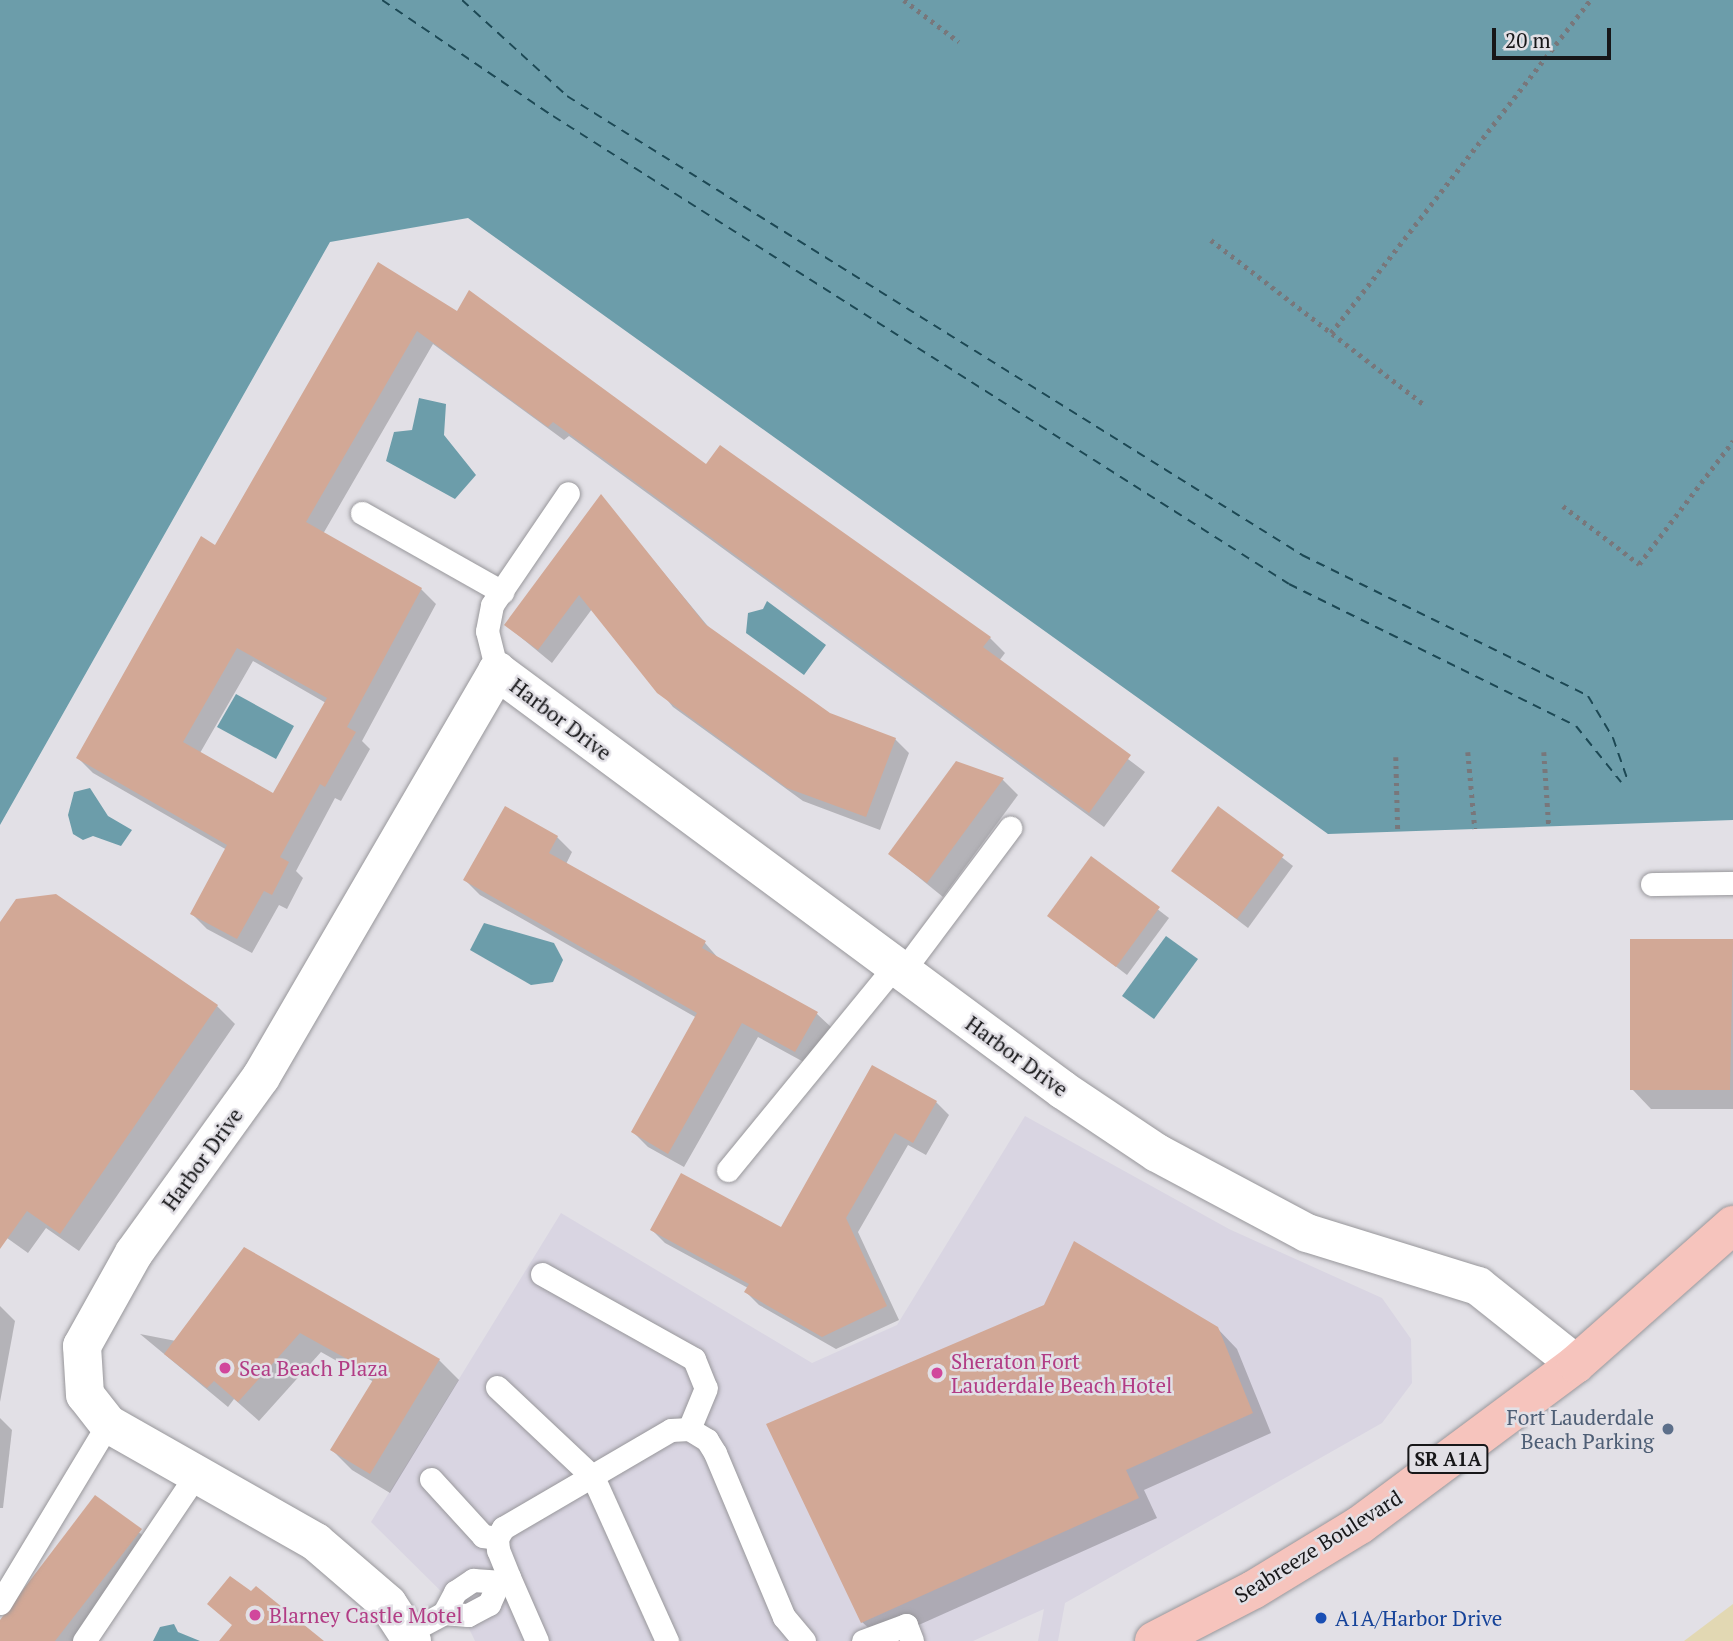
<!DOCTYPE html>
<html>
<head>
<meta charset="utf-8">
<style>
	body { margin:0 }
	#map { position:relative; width:1733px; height:1641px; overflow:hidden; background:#e2e0e6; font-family:"PT Serif",serif }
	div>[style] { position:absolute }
	.built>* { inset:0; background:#d9d5e2 }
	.sand>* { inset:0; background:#e2d8b3 }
	.water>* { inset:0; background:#6c9daa }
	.shadow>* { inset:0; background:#0003 }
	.ferry>* { height:2px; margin-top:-1px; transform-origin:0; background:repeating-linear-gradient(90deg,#1c4854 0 9px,transparent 0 16px) }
	.building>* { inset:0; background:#d2a896 }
	.path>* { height:4.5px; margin-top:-2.25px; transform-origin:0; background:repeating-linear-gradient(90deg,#78777b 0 3.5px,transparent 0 8.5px) }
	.roads { filter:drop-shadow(0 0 2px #98979b) drop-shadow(0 0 2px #98979b) }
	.service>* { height:23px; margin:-11.5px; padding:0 11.5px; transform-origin:11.5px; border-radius:11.5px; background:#fff }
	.minor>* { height:38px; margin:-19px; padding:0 19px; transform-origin:19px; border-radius:19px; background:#fff }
	.primary>* { height:38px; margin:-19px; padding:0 19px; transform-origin:19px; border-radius:19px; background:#f6c4bd }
	.dots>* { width:19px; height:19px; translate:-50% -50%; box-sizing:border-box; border:4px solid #e2e0e6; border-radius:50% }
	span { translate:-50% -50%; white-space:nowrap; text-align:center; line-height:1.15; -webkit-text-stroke:5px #e2e0e6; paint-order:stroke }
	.shield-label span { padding:2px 5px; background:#e2e0e6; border:2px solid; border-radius:5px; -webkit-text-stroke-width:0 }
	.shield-label { font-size:19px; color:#171719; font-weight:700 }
	.street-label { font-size:21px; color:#171719 }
	.hotel-label { font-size:21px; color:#b23c85 }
	.left { translate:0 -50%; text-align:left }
	.service-label { font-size:21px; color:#4e5e75 }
	.right { translate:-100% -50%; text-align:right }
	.transit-label { font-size:21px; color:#164399 }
	.scale { position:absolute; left:1492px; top:28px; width:119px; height:32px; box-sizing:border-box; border:4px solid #171719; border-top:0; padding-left:9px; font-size:21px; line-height:24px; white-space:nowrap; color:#171719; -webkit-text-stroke:5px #e2e0e6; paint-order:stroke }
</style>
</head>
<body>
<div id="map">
	<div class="built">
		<i style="clip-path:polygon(1025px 1116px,1229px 1229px,1382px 1298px,1411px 1339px,1412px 1383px,1382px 1423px,1065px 1603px,1058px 1641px,1038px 1641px,1044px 1609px,973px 1641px,475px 1641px,460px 1610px,371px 1522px,561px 1213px,812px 1363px,897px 1325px)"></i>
	</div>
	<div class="sand">
		<i style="clip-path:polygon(1733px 1604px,1733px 1641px,1684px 1641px)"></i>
	</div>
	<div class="water">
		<i style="clip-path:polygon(0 0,1733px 0,1733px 820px,1328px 834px,468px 218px,330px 242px,0 825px)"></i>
		<i style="clip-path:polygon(419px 398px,446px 404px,444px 435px,476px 475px,455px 499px,386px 461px,394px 432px,412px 430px)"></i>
		<i style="clip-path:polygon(767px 601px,826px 645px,804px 675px,746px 633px,748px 613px,763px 609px)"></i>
		<i style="clip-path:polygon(236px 694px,294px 726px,276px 759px,217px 727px)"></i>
		<i style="clip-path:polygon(90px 788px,108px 816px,132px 830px,121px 846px,93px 836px,83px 840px,73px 834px,68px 815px,74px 792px)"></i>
		<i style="clip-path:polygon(484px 923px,554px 943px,563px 960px,553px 982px,531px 985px,470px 950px)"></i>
		<i style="clip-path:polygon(1166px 936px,1198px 959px,1154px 1019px,1122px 996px)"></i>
		<i style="clip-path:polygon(174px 1624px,178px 1632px,200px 1641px,153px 1641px,160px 1627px)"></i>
	</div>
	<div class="shadow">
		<i style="clip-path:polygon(evenodd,378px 265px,990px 638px,1005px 653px,999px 661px,1145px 772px,1104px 827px,569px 436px,564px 440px,433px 344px,323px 534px,421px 589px,436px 604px,362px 741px,370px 749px,341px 801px,335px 798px,296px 871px,303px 878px,287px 909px,279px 905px,252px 953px,207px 929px,192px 914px,227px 850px,93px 773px,78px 758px,216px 547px,378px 265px,253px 661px,326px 703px,274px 795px,200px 753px,253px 661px)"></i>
		<i style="clip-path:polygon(601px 497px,711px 630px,829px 715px,895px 739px,909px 753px,880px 830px,803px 801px,673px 707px,592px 609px,552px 663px,506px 625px)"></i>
		<i style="clip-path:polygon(957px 763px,1003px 780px,1018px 795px,943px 897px,890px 854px)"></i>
		<i style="clip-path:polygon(506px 808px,557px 837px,572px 852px,566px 864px,705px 943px,719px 959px,816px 1013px,832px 1028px,811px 1066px,758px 1037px,684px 1167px,648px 1147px,633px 1132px,697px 1018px,480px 895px,465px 880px)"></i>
		<i style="clip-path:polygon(1219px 808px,1293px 866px,1248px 928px,1173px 871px)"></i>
		<i style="clip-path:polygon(1092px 859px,1169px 918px,1127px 975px,1050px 916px)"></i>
		<i style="clip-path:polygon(0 926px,217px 1006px,235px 1024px,79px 1251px,46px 1228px,28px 1253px,0 1233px)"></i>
		<i style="clip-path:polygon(1632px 940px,1733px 941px,1733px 1109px,1651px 1109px,1632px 1089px)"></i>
		<i style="clip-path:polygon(873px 1067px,936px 1102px,949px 1115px,926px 1155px,908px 1145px,858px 1232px,899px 1320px,836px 1349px,759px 1305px,746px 1292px,748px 1288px,665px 1243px,652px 1230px,781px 1229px)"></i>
		<i style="clip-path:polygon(245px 1250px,439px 1360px,459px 1380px,390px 1493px,352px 1470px,332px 1450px,374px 1382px,321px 1352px,259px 1421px,234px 1399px,228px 1407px,140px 1334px,176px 1341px)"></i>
		<i style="clip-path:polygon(0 1306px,15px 1321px,0 1402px)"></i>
		<i style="clip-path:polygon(1217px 1328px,1237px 1349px,1271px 1433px,1144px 1490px,1157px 1518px,883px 1641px,862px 1622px)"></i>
		<i style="clip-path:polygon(0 1418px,12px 1430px,3px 1508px,0 1508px)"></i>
		<i style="clip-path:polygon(95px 1497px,156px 1546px,81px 1641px,0 1641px,0 1623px)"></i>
	</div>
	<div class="ferry">
		<i style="left:382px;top:0;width:207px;rotate:34.2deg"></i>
		<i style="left:553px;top:116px;width:872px;rotate:32.45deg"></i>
		<i style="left:1289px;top:584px;width:320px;rotate:26.3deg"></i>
		<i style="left:1576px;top:726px;width:72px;rotate:51.2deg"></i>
		<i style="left:462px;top:0;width:142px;rotate:42.4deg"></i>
		<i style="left:567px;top:96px;width:867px;rotate:31.98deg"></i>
		<i style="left:1302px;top:555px;width:319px;rotate:26.2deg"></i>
		<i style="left:1588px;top:696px;width:49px;rotate:59.2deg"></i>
		<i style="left:1613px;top:738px;width:46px;rotate:70.8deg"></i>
	</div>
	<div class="building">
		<i style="clip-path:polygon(evenodd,378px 262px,457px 311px,469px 290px,706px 464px,720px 445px,991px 637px,983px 647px,1131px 755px,1089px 813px,553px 422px,548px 427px,417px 331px,306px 522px,422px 588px,347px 727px,356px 732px,325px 787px,320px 784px,280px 857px,289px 862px,272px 895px,264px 891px,237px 939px,190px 914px,227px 845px,76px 758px,201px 536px,215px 545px,378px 262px,237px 648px,327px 698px,273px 793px,183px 742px,237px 648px)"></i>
		<i style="clip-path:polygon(601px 494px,705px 624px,830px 713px,896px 738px,866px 817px,787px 788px,657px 693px,579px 595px,538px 650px,504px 625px)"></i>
		<i style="clip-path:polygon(956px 761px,1004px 778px,927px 883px,888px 854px)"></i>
		<i style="clip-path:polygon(505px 806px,558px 836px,549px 853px,706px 941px,702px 948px,818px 1012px,795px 1052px,742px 1023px,668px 1154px,631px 1132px,697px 1013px,463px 880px)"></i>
		<i style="clip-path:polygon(1218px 806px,1284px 855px,1237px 919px,1171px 871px)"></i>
		<i style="clip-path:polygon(1091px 856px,1160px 907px,1116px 967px,1047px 916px)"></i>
		<i style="clip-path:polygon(56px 894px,218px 1005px,60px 1234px,27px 1211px,0 1249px,0 922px,16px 899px)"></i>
		<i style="clip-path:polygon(1630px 939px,1733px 939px,1730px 1090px,1630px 1090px)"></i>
		<i style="clip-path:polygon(872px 1065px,937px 1101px,913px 1143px,895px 1133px,846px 1218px,887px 1306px,822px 1337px,744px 1292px,749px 1284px,650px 1230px,681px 1173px,781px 1227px)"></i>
		<i style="clip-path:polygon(1074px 1241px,1218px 1327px,1253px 1413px,1126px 1470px,1139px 1498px,861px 1623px,766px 1424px,1044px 1305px)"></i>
		<i style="clip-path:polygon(244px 1247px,440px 1359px,370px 1474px,330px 1450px,376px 1375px,300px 1333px,238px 1402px,214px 1381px,207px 1388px,164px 1354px)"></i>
		<i style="clip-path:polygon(95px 1495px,142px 1529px,55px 1641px,0 1641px,0 1620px)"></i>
		<i style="clip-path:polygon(230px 1576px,251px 1591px,256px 1586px,324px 1641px,219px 1641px,232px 1625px,207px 1604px)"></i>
	</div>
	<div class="path">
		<i style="left:904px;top:0;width:69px;rotate:37.4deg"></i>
		<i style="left:1211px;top:240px;width:268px;rotate:37.7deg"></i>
		<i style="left:1331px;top:333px;width:422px;rotate:-52.1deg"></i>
		<i style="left:1563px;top:506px;width:96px;rotate:37.3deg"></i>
		<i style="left:1639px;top:564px;width:155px;rotate:-52.6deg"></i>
		<i style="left:1468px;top:752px;width:77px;rotate:84.8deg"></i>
		<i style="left:1544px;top:752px;width:75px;rotate:86.2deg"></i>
		<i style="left:1396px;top:757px;width:75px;rotate:88.5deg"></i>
	</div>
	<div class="roads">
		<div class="service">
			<i style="left:362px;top:513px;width:161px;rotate:29.4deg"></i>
			<i style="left:497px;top:671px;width:41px;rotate:-104deg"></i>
			<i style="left:487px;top:631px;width:26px;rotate:-79deg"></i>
			<i style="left:492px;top:605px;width:135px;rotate:-55.8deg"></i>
			<i style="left:1652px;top:884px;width:81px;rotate:-0.7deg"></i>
			<i style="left:903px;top:971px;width:179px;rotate:-53.2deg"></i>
			<i style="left:728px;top:1170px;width:264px;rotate:-50.7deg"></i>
			<i style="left:542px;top:1274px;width:174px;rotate:29.2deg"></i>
			<i style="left:694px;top:1359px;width:31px;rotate:68deg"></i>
			<i style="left:706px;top:1388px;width:44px;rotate:112.5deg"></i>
			<i style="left:497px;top:1387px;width:132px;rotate:43.2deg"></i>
			<i style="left:593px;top:1477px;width:180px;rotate:65.7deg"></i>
			<i style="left:431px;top:1479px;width:77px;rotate:47.6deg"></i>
			<i style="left:483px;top:1536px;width:14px;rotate:8deg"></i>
			<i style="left:509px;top:1577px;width:70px;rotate:66.4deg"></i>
			<i style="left:0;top:1603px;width:209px;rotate:-58.9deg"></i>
			<i style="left:444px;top:1613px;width:24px;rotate:-62deg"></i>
			<i style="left:455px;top:1592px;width:22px;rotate:-34deg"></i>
			<i style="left:473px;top:1580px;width:26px;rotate:4deg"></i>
			<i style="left:499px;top:1582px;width:11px;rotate:-27deg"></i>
			<i style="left:509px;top:1577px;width:29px;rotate:-112deg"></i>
			<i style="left:498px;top:1550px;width:12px;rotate:-95deg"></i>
			<i style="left:497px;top:1538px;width:12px;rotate:-59deg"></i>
			<i style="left:503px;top:1528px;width:194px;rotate:-30.3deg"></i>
			<i style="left:671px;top:1430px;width:18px;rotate:-3deg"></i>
			<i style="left:689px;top:1429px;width:21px;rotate:31deg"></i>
			<i style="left:707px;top:1440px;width:15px;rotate:58deg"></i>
			<i style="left:715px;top:1453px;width:178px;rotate:67.2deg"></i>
			<i style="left:784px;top:1617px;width:31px;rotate:50deg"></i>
			<i style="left:407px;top:1633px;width:42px;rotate:-28.4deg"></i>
			<i style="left:444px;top:1613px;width:24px;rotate:5deg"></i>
			<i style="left:468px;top:1615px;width:24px;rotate:-28deg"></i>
			<i style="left:489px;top:1604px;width:24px;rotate:-66deg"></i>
			<i style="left:84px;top:1641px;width:200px;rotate:-56deg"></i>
			<i style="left:863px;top:1641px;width:46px;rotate:-20.4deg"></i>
			<i style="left:906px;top:1625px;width:17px;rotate:69deg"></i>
		</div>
		<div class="minor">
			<i style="left:412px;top:1641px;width:44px;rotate:-123deg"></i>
			<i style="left:388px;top:1604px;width:95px;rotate:-139.3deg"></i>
			<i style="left:316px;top:1542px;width:239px;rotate:-150.4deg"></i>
			<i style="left:108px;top:1424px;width:37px;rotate:-128deg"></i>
			<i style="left:85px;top:1395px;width:49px;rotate:-93.5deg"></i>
			<i style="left:82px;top:1346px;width:107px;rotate:-60.8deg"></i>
			<i style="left:134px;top:1253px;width:217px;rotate:-54.2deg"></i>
			<i style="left:261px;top:1077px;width:470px;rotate:-59.8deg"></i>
			<i style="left:497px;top:671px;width:704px;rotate:36.51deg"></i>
			<i style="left:1063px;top:1090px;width:113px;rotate:33.8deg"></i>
			<i style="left:1157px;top:1153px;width:170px;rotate:28.1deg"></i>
			<i style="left:1307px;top:1233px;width:179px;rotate:17.2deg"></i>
			<i style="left:1478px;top:1286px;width:125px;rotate:38.5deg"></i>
		</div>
		<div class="primary">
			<i style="left:1154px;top:1641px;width:111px;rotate:-27.3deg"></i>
			<i style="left:1253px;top:1590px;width:125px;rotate:-31.3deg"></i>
			<i style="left:1360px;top:1525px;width:269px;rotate:-36.7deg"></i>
			<i style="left:1576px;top:1364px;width:210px;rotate:-41.5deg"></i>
		</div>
	</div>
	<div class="dots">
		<i style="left:225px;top:1368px;background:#d1479c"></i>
		<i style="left:937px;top:1373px;background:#d1479c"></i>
		<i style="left:1668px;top:1429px;background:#5c6f8a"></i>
		<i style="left:255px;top:1615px;background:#d1479c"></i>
		<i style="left:1321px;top:1618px;background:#1a4fb4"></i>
	</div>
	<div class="shield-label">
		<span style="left:1448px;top:1459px">SR A1A</span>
	</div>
	<div class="street-label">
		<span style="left:561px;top:719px;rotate:37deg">Harbor Drive</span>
		<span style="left:1017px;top:1056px;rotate:36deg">Harbor Drive</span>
		<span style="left:202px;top:1159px;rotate:-54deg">Harbor Drive</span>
		<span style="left:1318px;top:1546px;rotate:-32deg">Seabreeze Boulevard</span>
	</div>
	<div class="hotel-label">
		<span class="left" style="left:951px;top:1373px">Sheraton Fort<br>Lauderdale Beach Hotel</span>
		<span class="left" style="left:239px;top:1368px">Sea Beach Plaza</span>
		<span class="left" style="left:269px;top:1615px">Blarney Castle Motel</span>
	</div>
	<div class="service-label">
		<span class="right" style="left:1654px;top:1429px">Fort Lauderdale<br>Beach Parking</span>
	</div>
	<div class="transit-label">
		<span class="left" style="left:1335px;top:1618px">A1A/Harbor Drive</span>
	</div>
	<div class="scale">20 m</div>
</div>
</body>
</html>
